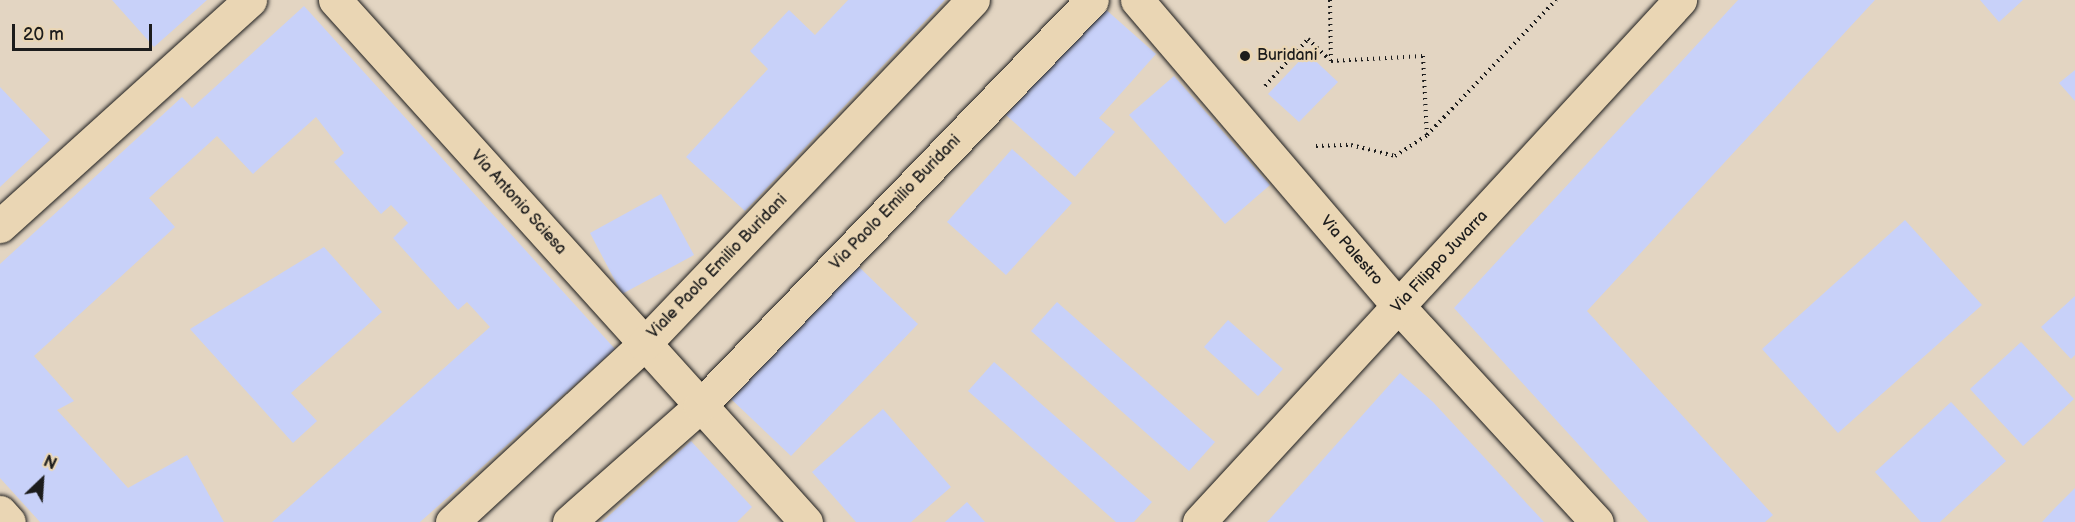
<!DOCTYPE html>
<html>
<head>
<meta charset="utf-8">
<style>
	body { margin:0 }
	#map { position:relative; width:2075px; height:522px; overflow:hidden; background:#e3d5c2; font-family:"Balsamiq Sans",sans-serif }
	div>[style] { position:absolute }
	.building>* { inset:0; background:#c8d1f9 }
	.path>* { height:4px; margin-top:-2px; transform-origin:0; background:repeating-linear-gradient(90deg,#1c1c1c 0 1.5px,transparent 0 6px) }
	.roads { filter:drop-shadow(0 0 2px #1c1c1c) drop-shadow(0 0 2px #1c1c1c) }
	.street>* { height:33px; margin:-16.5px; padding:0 16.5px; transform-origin:16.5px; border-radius:16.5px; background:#ead6b4 }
	.secondary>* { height:33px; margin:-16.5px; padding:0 16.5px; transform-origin:16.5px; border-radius:16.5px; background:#ead6b4 }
	.dots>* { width:16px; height:16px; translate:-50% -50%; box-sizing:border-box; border:3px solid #ead6b4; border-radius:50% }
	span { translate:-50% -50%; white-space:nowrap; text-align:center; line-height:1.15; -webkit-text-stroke:4.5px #ead6b4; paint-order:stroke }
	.poi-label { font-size:16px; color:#1c1c1c }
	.left { translate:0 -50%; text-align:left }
	.street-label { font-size:16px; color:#1c1c1c }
	.north { position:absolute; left:12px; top:450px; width:60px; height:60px; -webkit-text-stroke:4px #ead6b4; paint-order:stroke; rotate:25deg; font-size:16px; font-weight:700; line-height:24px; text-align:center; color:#1c1c1c }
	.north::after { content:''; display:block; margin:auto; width:21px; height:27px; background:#1c1c1c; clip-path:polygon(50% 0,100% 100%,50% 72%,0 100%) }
	.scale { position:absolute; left:12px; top:24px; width:140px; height:27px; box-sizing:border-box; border:3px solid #1c1c1c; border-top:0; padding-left:8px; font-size:18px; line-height:21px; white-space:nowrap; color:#1c1c1c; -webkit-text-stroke:4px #ead6b4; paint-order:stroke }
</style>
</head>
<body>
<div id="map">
	<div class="building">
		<i style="clip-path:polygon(112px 0,207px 0,154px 47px)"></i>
		<i style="clip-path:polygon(848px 0,945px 0,745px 211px,686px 157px,768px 69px,750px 51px,789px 10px,815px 35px)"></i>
		<i style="clip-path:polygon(1738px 0,1875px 0,1587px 311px,1773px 515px,1765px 522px,1649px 522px,1454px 308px)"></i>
		<i style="clip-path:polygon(1980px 0,2023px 0,1999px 22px)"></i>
		<i style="clip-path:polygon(304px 6px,615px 349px,420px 522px,272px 522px,490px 327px,467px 302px,458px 310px,393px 238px,408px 223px,391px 205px,381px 214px,334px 162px,344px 153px,316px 117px,253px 174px,217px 136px,149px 198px,175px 227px,34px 356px,74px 401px,57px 410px,128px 488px,187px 455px,224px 522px,40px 522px,0 478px,0 264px,182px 97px,192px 108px)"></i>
		<i style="clip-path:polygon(1103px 7px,1156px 54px,1099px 118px,1115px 132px,1075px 177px,1006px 115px)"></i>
		<i style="clip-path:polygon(1307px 53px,1338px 82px,1299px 122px,1268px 94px)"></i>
		<i style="clip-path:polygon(2075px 70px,2075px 101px,2059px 83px)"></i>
		<i style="clip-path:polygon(1174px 76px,1270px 185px,1225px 224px,1129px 115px)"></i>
		<i style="clip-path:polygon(0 87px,50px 140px,0 187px)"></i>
		<i style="clip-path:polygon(1012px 149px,1072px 203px,1006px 275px,947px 222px)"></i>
		<i style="clip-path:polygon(661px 194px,694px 255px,622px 294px,590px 233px)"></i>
		<i style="clip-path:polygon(1905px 220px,1982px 305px,1838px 433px,1762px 349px)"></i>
		<i style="clip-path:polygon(324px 247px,382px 312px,291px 393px,317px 421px,293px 443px,190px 329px)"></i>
		<i style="clip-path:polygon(858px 266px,918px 324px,791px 456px,731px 399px)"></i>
		<i style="clip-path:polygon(2075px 296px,2075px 355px,2071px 359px,2041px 327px)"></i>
		<i style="clip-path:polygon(1057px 302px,1215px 442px,1189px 471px,1031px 331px)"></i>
		<i style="clip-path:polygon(1228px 320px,1283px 369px,1258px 396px,1204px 347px)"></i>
		<i style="clip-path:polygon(2021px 342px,2074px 399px,2023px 446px,1970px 389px)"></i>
		<i style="clip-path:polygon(994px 362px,1152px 502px,1134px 522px,1116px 522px,968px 391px)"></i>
		<i style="clip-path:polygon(1400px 373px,1433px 402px,1544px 522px,1267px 522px)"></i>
		<i style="clip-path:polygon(1951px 402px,2006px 461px,1940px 522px,1921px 522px,1875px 472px)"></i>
		<i style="clip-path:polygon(883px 409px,951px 487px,911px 522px,856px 522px,812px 472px)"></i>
		<i style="clip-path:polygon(691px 441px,752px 507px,737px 522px,602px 522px)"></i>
		<i style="clip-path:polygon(2075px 488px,2075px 522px,2042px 522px,2055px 508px)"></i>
		<i style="clip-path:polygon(967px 502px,985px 522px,945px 522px)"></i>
	</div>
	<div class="path">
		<i style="left:1330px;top:0;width:61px;rotate:89.1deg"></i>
		<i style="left:1331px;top:61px;width:92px;rotate:-3.1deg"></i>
		<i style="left:1423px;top:56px;width:79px;rotate:87.1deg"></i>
		<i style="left:1265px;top:86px;width:64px;rotate:-47.5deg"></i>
		<i style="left:1308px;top:39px;width:30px;rotate:44deg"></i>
		<i style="left:1316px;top:146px;width:35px;rotate:-2deg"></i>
		<i style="left:1351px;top:145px;width:45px;rotate:14deg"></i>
		<i style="left:1395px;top:156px;width:38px;rotate:-33deg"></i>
		<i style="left:1427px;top:135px;width:187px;rotate:-46.3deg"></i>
	</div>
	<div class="roads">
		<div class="street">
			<i style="left:335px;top:0;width:703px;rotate:47.94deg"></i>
			<i style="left:1137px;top:0;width:404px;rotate:49.5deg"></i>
			<i style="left:1399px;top:307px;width:292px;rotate:47.4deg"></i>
			<i style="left:0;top:226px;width:337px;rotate:-42.1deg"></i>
			<i style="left:452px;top:522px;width:262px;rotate:-42.8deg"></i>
			<i style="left:644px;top:344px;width:476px;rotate:-46.3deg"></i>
			<i style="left:569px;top:522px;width:175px;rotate:-41.5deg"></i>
			<i style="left:700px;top:406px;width:564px;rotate:-46.01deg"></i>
			<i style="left:1199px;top:522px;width:710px;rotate:-47.34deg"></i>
		</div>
		<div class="secondary">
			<i style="left:0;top:512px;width:13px;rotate:48deg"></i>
		</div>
	</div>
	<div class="dots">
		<i style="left:1245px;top:56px;background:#1c1c1c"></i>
	</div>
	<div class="poi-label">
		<span class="left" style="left:1257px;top:56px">Buridani</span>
	</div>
	<div class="street-label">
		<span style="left:518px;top:203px;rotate:48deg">Via Antonio Sciesa</span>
		<span style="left:896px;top:203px;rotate:-46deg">Via Paolo Emilio Buridani</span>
		<span style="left:1351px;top:251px;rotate:49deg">Via Palestro</span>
		<span style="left:1440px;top:262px;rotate:-47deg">Via Filippo Juvarra</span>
		<span style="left:718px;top:267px;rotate:-46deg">Viale Paolo Emilio Buridani</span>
	</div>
	<div class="north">N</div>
	<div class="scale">20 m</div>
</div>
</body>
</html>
